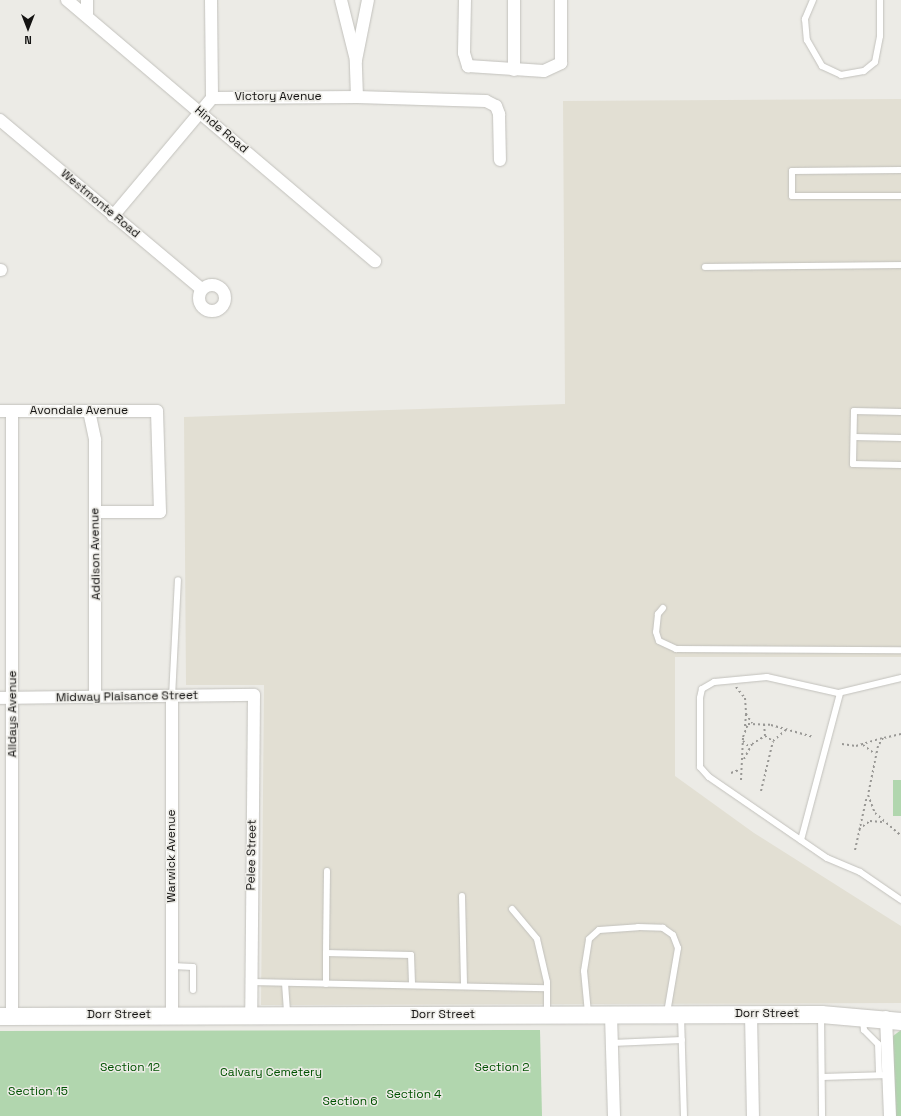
<!DOCTYPE html>
<html>
<head>
<meta charset="utf-8">
<style>
	body { margin:0 }
	#map { position:relative; width:901px; height:1116px; overflow:hidden; background:#ecebe6; font-family:"Space Grotesk",sans-serif }
	div>[style] { position:absolute }
	.built>* { inset:0; background:#e2dfd3 }
	.green>* { inset:0; background:#b1d6ae }
	.path>* { height:2px; margin-top:-1px; transform-origin:0; background:repeating-linear-gradient(90deg,#999895 0 2px,transparent 0 5px) }
	.roads { filter:drop-shadow(0 0 1px #c2c1bc) drop-shadow(0 0 1px #c2c1bc) }
	.lane>* { height:6px; margin:-3px; padding:0 3px; transform-origin:3px; border-radius:3px; background:#fff }
	.street>* { height:12px; margin:-6px; padding:0 6px; transform-origin:6px; border-radius:6px; background:#fff }
	.street>.ring { margin:-6px; padding:0; box-sizing:content-box; background:none; border:12px solid #fff; border-radius:50% }
	.secondary>* { height:17px; margin:-8.5px; padding:0 8.5px; transform-origin:8.5px; border-radius:8.5px; background:#fff }
	span { translate:-50% -50%; white-space:nowrap; text-align:center; line-height:1.15; -webkit-text-stroke:3px #ecebe6; paint-order:stroke }
	.street-label { font-size:12px; color:#151413 }
	.park-label { font-size:12px; color:#005201 }
	.north { position:absolute; left:8px; top:8px; width:40px; height:40px; -webkit-text-stroke:3px #ecebe6; paint-order:stroke; rotate:180deg; font-size:11px; font-weight:700; line-height:16px; text-align:center; color:#151413 }
	.north::after { content:''; display:block; margin:auto; width:14px; height:18px; background:#151413; clip-path:polygon(50% 0,100% 100%,50% 72%,0 100%) }
</style>
</head>
<body>
<div id="map">
	<div class="built">
		<i style="clip-path:polygon(901px 99px,901px 657px,675px 657px,675px 776px,754px 833px,901px 926px,901px 1003px,261px 1005px,264px 685px,186px 685px,184px 417px,565px 404px,563px 101px)"></i>
	</div>
	<div class="green">
		<i style="clip-path:polygon(893px 780px,901px 780px,901px 816px,893px 816px)"></i>
		<i style="clip-path:polygon(540px 1030px,542px 1116px,0 1116px,0 1031px)"></i>
		<i style="clip-path:polygon(901px 1030px,901px 1116px,892px 1116px,893px 1036px)"></i>
	</div>
	<div class="path">
		<i style="left:736px;top:687px;width:14px;rotate:51deg"></i>
		<i style="left:745px;top:698px;width:16px;rotate:86deg"></i>
		<i style="left:746px;top:714px;width:11px;rotate:56deg"></i>
		<i style="left:764px;top:724px;width:12px;rotate:85deg"></i>
		<i style="left:745px;top:726px;width:12px;rotate:-85deg"></i>
		<i style="left:901px;top:734px;width:18px;rotate:167deg"></i>
		<i style="left:883px;top:738px;width:9px;rotate:122deg"></i>
		<i style="left:878px;top:746px;width:50px;rotate:101.5deg"></i>
		<i style="left:868px;top:795px;width:19px;rotate:69deg"></i>
		<i style="left:875px;top:813px;width:35px;rotate:41deg"></i>
		<i style="left:765px;top:736px;width:9px;rotate:32deg"></i>
		<i style="left:743px;top:741px;width:8px;rotate:45deg"></i>
		<i style="left:842px;top:744px;width:14px;rotate:8deg"></i>
		<i style="left:856px;top:746px;width:27px;rotate:-17deg"></i>
		<i style="left:863px;top:745px;width:15px;rotate:37deg"></i>
		<i style="left:744px;top:759px;width:17px;rotate:-62deg"></i>
		<i style="left:752px;top:744px;width:15px;rotate:-32deg"></i>
		<i style="left:731px;top:773px;width:9px;rotate:-21deg"></i>
		<i style="left:741px;top:780px;width:43px;rotate:-87.3deg"></i>
		<i style="left:743px;top:737px;width:14px;rotate:-69deg"></i>
		<i style="left:748px;top:724px;width:23px;rotate:2deg"></i>
		<i style="left:771px;top:725px;width:44px;rotate:15.9deg"></i>
		<i style="left:761px;top:791px;width:51px;rotate:-76.5deg"></i>
		<i style="left:773px;top:741px;width:18px;rotate:-41deg"></i>
		<i style="left:859px;top:829px;width:14px;rotate:-36deg"></i>
		<i style="left:870px;top:821px;width:12px;rotate:5deg"></i>
		<i style="left:855px;top:850px;width:55px;rotate:-77.5deg"></i>
	</div>
	<div class="roads">
		<div class="lane">
			<i style="left:813px;top:0;width:21px;rotate:113deg"></i>
			<i style="left:805px;top:19px;width:21px;rotate:85deg"></i>
			<i style="left:807px;top:40px;width:30px;rotate:60deg"></i>
			<i style="left:822px;top:66px;width:21px;rotate:25deg"></i>
			<i style="left:841px;top:75px;width:23px;rotate:-10deg"></i>
			<i style="left:864px;top:71px;width:14px;rotate:-39deg"></i>
			<i style="left:875px;top:62px;width:26px;rotate:-79deg"></i>
			<i style="left:880px;top:36px;width:36px;rotate:-90deg"></i>
			<i style="left:901px;top:170px;width:109px;rotate:179.5deg"></i>
			<i style="left:792px;top:171px;width:25px;rotate:90deg"></i>
			<i style="left:792px;top:196px;width:109px"></i>
			<i style="left:705px;top:267px;width:196px;rotate:-0.6deg"></i>
			<i style="left:901px;top:412px;width:47px;rotate:-178.8deg"></i>
			<i style="left:854px;top:411px;width:53px;rotate:91.1deg"></i>
			<i style="left:853px;top:464px;width:48px;rotate:1.2deg"></i>
			<i style="left:854px;top:437px;width:47px;rotate:1.2deg"></i>
			<i style="left:663px;top:608px;width:8px;rotate:130deg"></i>
			<i style="left:658px;top:614px;width:18px;rotate:96deg"></i>
			<i style="left:656px;top:632px;width:9px;rotate:72deg"></i>
			<i style="left:659px;top:641px;width:19px;rotate:25deg"></i>
			<i style="left:676px;top:649px;width:225px;rotate:0.3deg"></i>
			<i style="left:901px;top:678px;width:65px;rotate:166.6deg"></i>
			<i style="left:838px;top:693px;width:73px;rotate:-167.3deg"></i>
			<i style="left:767px;top:677px;width:53px;rotate:174.6deg"></i>
			<i style="left:714px;top:682px;width:14px;rotate:150deg"></i>
			<i style="left:702px;top:689px;width:9px;rotate:103deg"></i>
			<i style="left:700px;top:698px;width:69px;rotate:90deg"></i>
			<i style="left:700px;top:767px;width:13px;rotate:48deg"></i>
			<i style="left:709px;top:777px;width:143px;rotate:34.5deg"></i>
			<i style="left:827px;top:858px;width:36px;rotate:23deg"></i>
			<i style="left:860px;top:872px;width:50px;rotate:34.3deg"></i>
			<i style="left:172px;top:697px;width:117px;rotate:-87.1deg"></i>
			<i style="left:801px;top:840px;width:152px;rotate:-75.1deg"></i>
			<i style="left:462px;top:896px;width:90px;rotate:88.7deg"></i>
			<i style="left:512px;top:909px;width:39px;rotate:50deg"></i>
			<i style="left:537px;top:939px;width:44px;rotate:76.9deg"></i>
			<i style="left:547px;top:982px;width:31px;rotate:90deg"></i>
			<i style="left:326px;top:953px;width:82px;rotate:-89.3deg"></i>
			<i style="left:172px;top:966px;width:21px;rotate:3deg"></i>
			<i style="left:193px;top:967px;width:23px;rotate:90deg"></i>
			<i style="left:251px;top:982px;width:296px;rotate:1.2deg"></i>
			<i style="left:285px;top:983px;width:30px;rotate:86deg"></i>
			<i style="left:326px;top:984px;width:31px;rotate:-90deg"></i>
			<i style="left:326px;top:953px;width:85px;rotate:1.3deg"></i>
			<i style="left:411px;top:955px;width:30px;rotate:88deg"></i>
			<i style="left:588px;top:1013px;width:42px;rotate:-95.4deg"></i>
			<i style="left:584px;top:971px;width:32px;rotate:-81deg"></i>
			<i style="left:589px;top:939px;width:13px;rotate:-42deg"></i>
			<i style="left:599px;top:930px;width:39px;rotate:-4deg"></i>
			<i style="left:638px;top:927px;width:25px;rotate:2deg"></i>
			<i style="left:663px;top:928px;width:12px;rotate:35deg"></i>
			<i style="left:673px;top:935px;width:14px;rotate:69deg"></i>
			<i style="left:678px;top:948px;width:66px;rotate:99.6deg"></i>
			<i style="left:821px;top:1015px;width:101px;rotate:89.4deg"></i>
			<i style="left:681px;top:1016px;width:100px;rotate:88.3deg"></i>
			<i style="left:863px;top:1019px;width:11px;rotate:85deg"></i>
			<i style="left:864px;top:1030px;width:20px;rotate:45deg"></i>
			<i style="left:878px;top:1044px;width:31px;rotate:88deg"></i>
			<i style="left:612px;top:1043px;width:70px;rotate:-2.5deg"></i>
			<i style="left:822px;top:1077px;width:67px;rotate:-1.7deg"></i>
		</div>
		<div class="street">
			<i style="left:67px;top:0;width:404px;rotate:40.3deg"></i>
			<i style="left:87px;top:0;width:16px;rotate:90deg"></i>
			<i style="left:211px;top:0;width:98px;rotate:89.4deg"></i>
			<i style="left:341px;top:0;width:62px;rotate:76deg"></i>
			<i style="left:465px;top:0;width:53px;rotate:91.1deg"></i>
			<i style="left:464px;top:53px;width:14px;rotate:73deg"></i>
			<i style="left:468px;top:66px;width:76px;rotate:3.8deg"></i>
			<i style="left:544px;top:71px;width:19px;rotate:-25deg"></i>
			<i style="left:561px;top:63px;width:63px;rotate:-90deg"></i>
			<i style="left:514px;top:70px;width:70px;rotate:-90deg"></i>
			<i style="left:357px;top:97px;width:37px;rotate:-92deg"></i>
			<i style="left:356px;top:60px;width:61px;rotate:-78.7deg"></i>
			<i style="left:0;top:120px;width:261px;rotate:40deg"></i>
			<i style="left:113px;top:216px;width:154px;rotate:-50deg"></i>
			<i style="left:212px;top:98px;width:145px;rotate:-0.4deg"></i>
			<i style="left:357px;top:97px;width:129px;rotate:1.8deg"></i>
			<i style="left:486px;top:101px;width:11px;rotate:27deg"></i>
			<i style="left:496px;top:106px;width:9px;rotate:69deg"></i>
			<i style="left:499px;top:114px;width:46px;rotate:88.8deg"></i>
			<i style="left:0;top:270px;width:1px"></i>
			<i class="ring" style="left:199px;top:285px;width:14px;height:14px"></i>
			<i style="left:0;top:411px;width:157px"></i>
			<i style="left:157px;top:411px;width:101px;rotate:88.3deg"></i>
			<i style="left:160px;top:512px;width:65px;rotate:180deg"></i>
			<i style="left:89px;top:411px;width:30px;rotate:78deg"></i>
			<i style="left:95px;top:440px;width:257px;rotate:90deg"></i>
			<i style="left:12px;top:412px;width:604px;rotate:90deg"></i>
			<i style="left:172px;top:697px;width:318px;rotate:90deg"></i>
			<i style="left:0;top:698px;width:254px;rotate:-0.7deg"></i>
			<i style="left:254px;top:695px;width:320px;rotate:90.5deg"></i>
			<i style="left:751px;top:1014px;width:102px;rotate:88.9deg"></i>
			<i style="left:611px;top:1015px;width:101px;rotate:88.3deg"></i>
			<i style="left:886px;top:1017px;width:99px;rotate:87.7deg"></i>
		</div>
		<div class="secondary">
			<i style="left:0;top:1016px;width:821px;rotate:-0.14deg"></i>
			<i style="left:821px;top:1014px;width:80px;rotate:5deg"></i>
		</div>
	</div>
	<div class="street-label">
		<span style="left:278px;top:97px">Victory Avenue</span>
		<span style="left:221px;top:130px;rotate:40deg">Hinde Road</span>
		<span style="left:100px;top:204px;rotate:40deg">Westmonte Road</span>
		<span style="left:79px;top:411px">Avondale Avenue</span>
		<span style="left:96px;top:554px;rotate:-91deg">Addison Avenue</span>
		<span style="left:127px;top:697px;rotate:-1deg">Midway Plaisance Street</span>
		<span style="left:13px;top:714px;rotate:-90deg">Alldays Avenue</span>
		<span style="left:252px;top:855px;rotate:-89deg">Pelee Street</span>
		<span style="left:172px;top:856px;rotate:-90deg">Warwick Avenue</span>
		<span style="left:767px;top:1014px">Dorr Street</span>
		<span style="left:119px;top:1015px">Dorr Street</span>
		<span style="left:443px;top:1015px">Dorr Street</span>
	</div>
	<div class="park-label">
		<span style="left:130px;top:1068px">Section 12</span>
		<span style="left:502px;top:1068px">Section 2</span>
		<span style="left:271px;top:1073px">Calvary Cemetery</span>
		<span style="left:38px;top:1092px">Section 15</span>
		<span style="left:414px;top:1095px">Section 4</span>
		<span style="left:350px;top:1102px">Section 6</span>
	</div>
	<div class="north">N</div>
</div>
</body>
</html>
